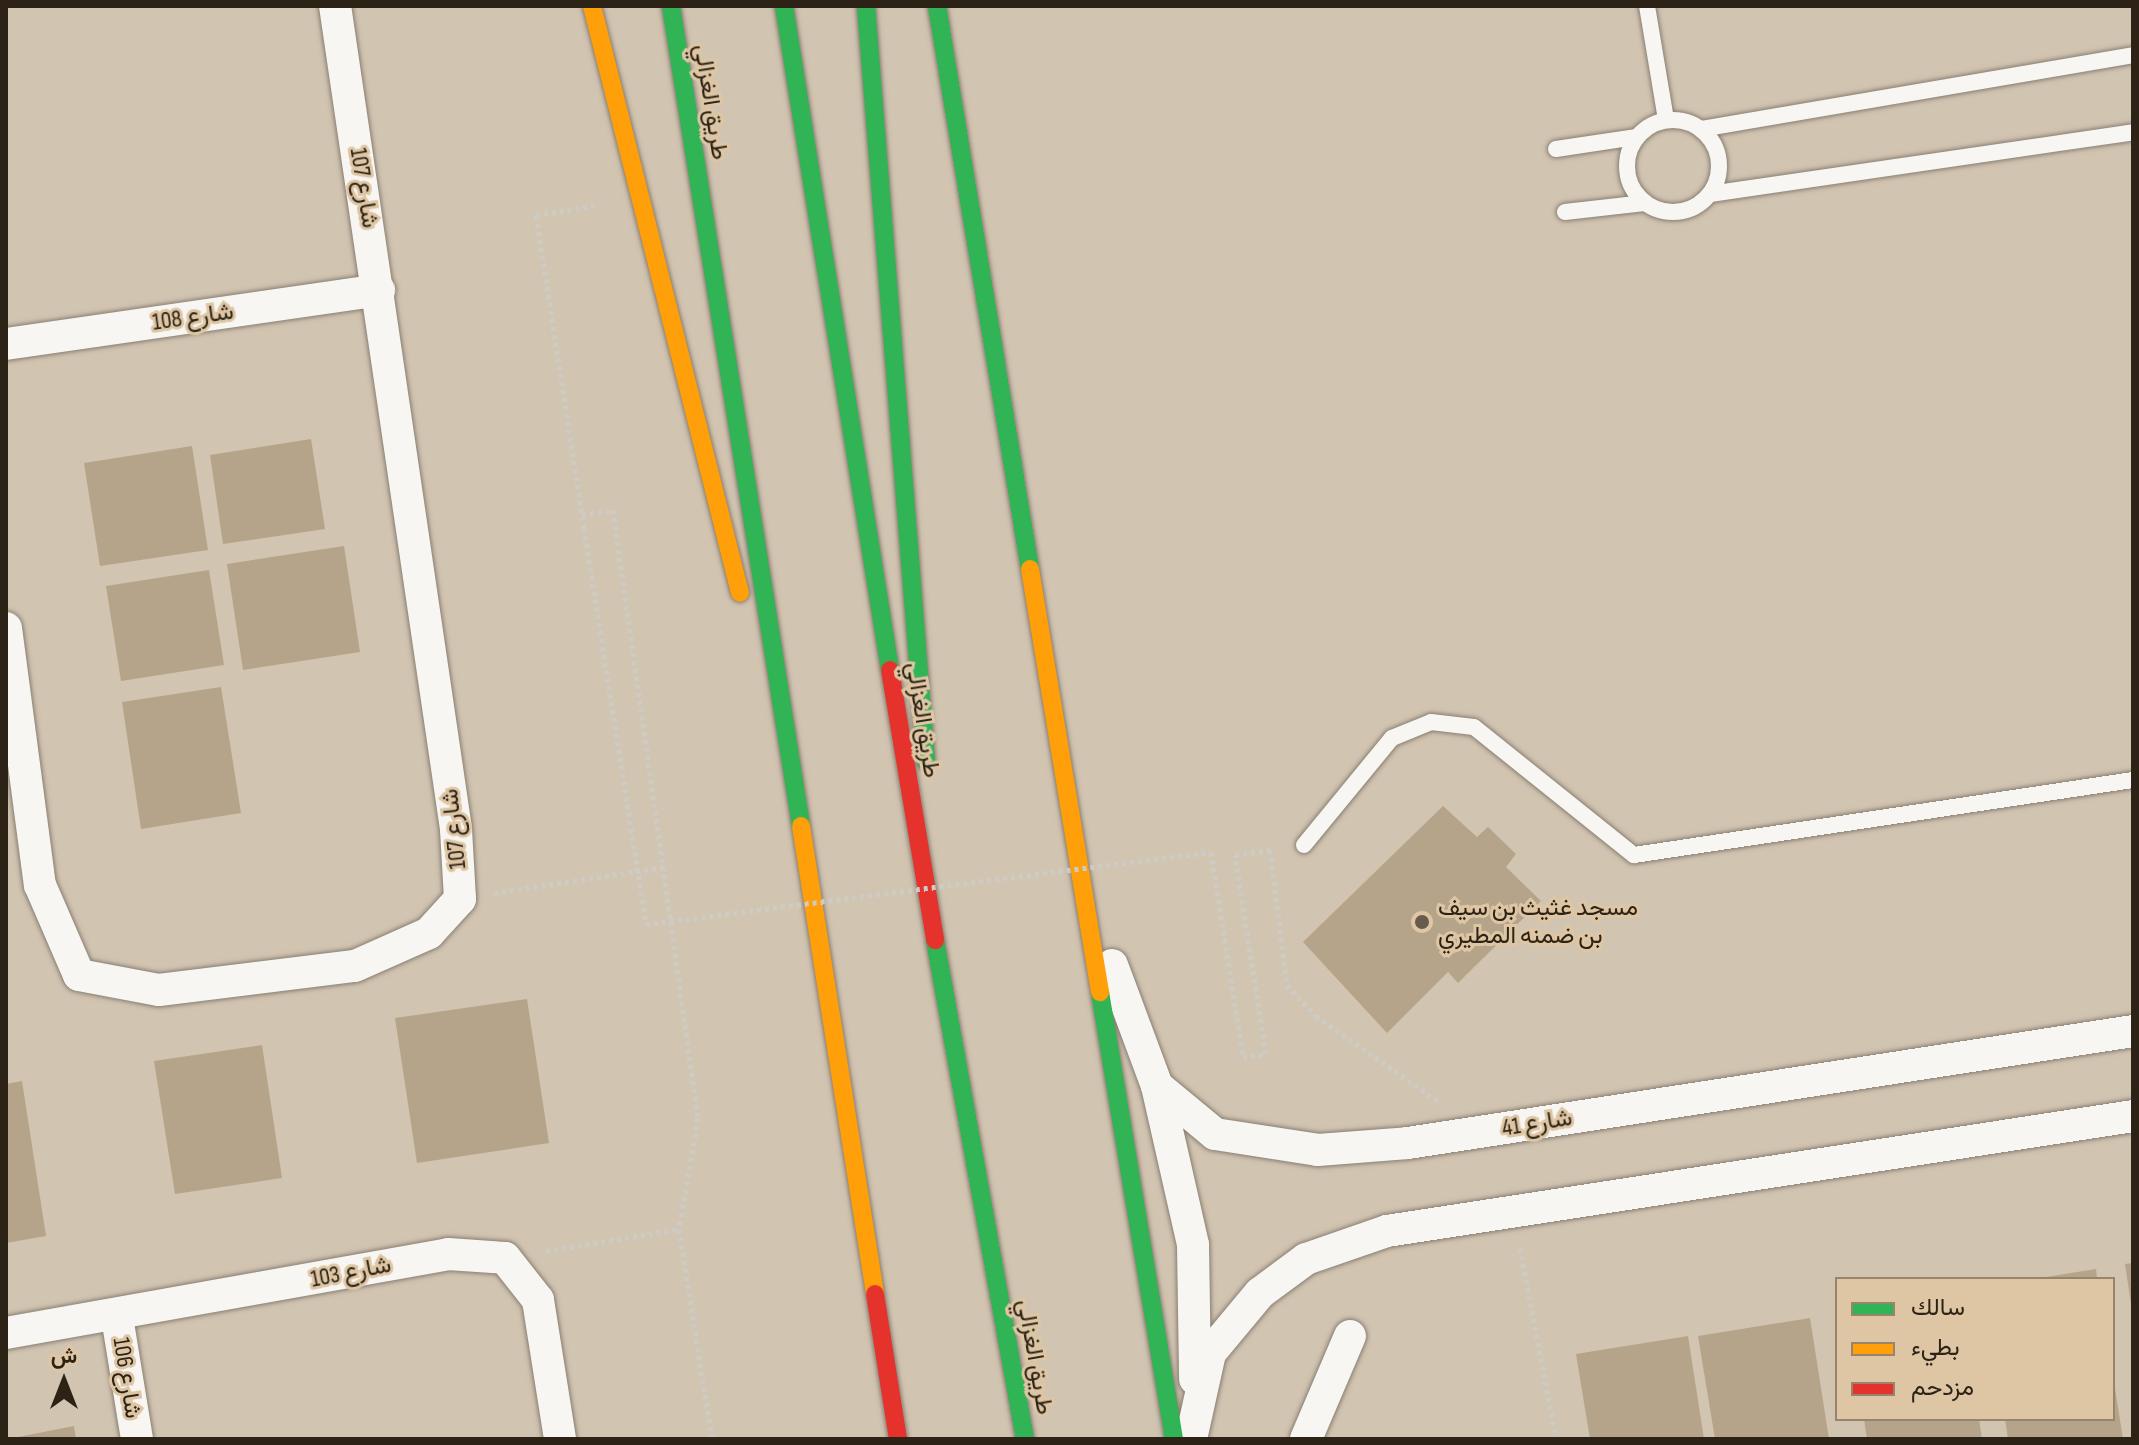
<!DOCTYPE html>
<html>
<head>
<meta charset="utf-8">
<style>
	body { margin:0 }
	#map { position:relative; width:2139px; height:1445px; overflow:hidden; background:#d1c4b1; font-family:"Sofia Sans Condensed",Vazirmatn,sans-serif }
	div>[style] { position:absolute }
	.building>* { inset:0; background:#b5a489 }
	.path>* { height:5px; margin-top:-2.5px; transform-origin:0; background:repeating-linear-gradient(90deg,#cecbc5 0 4px,transparent 0 8px) }
	.roads { filter:drop-shadow(0 0 2px #897f71) drop-shadow(0 0 2px #897f71) }
	.lane>* { height:16px; margin:-8px; padding:0 8px; transform-origin:8px; border-radius:8px; background:#f8f6f3 }
	.lane>.ring { margin:-8px; padding:0; box-sizing:content-box; background:none; border:16px solid #f8f6f3; border-radius:50% }
	.street>* { height:32px; margin:-16px; padding:0 16px; transform-origin:16px; border-radius:16px; background:#f8f6f3 }
	.fast>* { height:18px; margin:-9px; padding:0 9px; transform-origin:9px; border-radius:9px; background:#30b455 }
	.slow>* { height:18px; margin:-9px; padding:0 9px; transform-origin:9px; border-radius:9px; background:#ff9f0a }
	.jam>* { height:18px; margin:-9px; padding:0 9px; transform-origin:9px; border-radius:9px; background:#e5322d }
	.path-bridge>* { height:5px; margin-top:-2.5px; transform-origin:0; background:repeating-linear-gradient(90deg,#cecbc5 0 4px,transparent 0 8px) }
	.dots>* { width:22px; height:22px; translate:-50% -50%; box-sizing:border-box; border:4px solid #dec6a4; border-radius:50% }
	span { translate:-50% -50%; white-space:nowrap; text-align:center; line-height:1.15; -webkit-text-stroke:6px #dec6a4; paint-order:stroke }
	.street-label { font-size:24px; color:#2c2316 }
	.poi-label { font-size:24px; color:#2c2316 }
	.left { translate:0 -50%; text-align:left }
	.frame { position:absolute; inset:0; border:8px solid #2c2316; pointer-events:none }
	.legend { position:absolute; left:1835px; top:1277px; width:280px; height:144px; box-sizing:border-box; background:#dec6a4; border:2px solid #97856b; margin:0; padding:10px 14px; list-style:none; font-size:24px; color:#2c2316 }
	.legend li { display:flex; align-items:center; gap:16px; height:40px }
	.legend b { width:40px; border:2px solid #97856b }
	.north { position:absolute; left:24px; top:1341px; width:80px; height:80px; -webkit-text-stroke:6px #dec6a4; paint-order:stroke; rotate:0deg; font-size:22px; font-weight:700; line-height:32px; text-align:center; color:#2c2316 }
	.north::after { content:''; display:block; margin:auto; width:28px; height:36px; background:#2c2316; clip-path:polygon(50% 0,100% 100%,50% 72%,0 100%) }
</style>
</head>
<body>
<div id="map">
	<div class="building">
		<i style="clip-path:polygon(311px 439px,325px 529px,223px 544px,210px 455px)"></i>
		<i style="clip-path:polygon(192px 446px,208px 550px,100px 566px,84px 463px)"></i>
		<i style="clip-path:polygon(344px 546px,360px 652px,243px 670px,227px 564px)"></i>
		<i style="clip-path:polygon(209px 570px,224px 665px,121px 681px,106px 586px)"></i>
		<i style="clip-path:polygon(221px 687px,241px 813px,141px 829px,122px 702px)"></i>
		<i style="clip-path:polygon(1443px 806px,1477px 837px,1488px 827px,1516px 854px,1506px 867px,1541px 901px,1458px 983px,1448px 972px,1387px 1033px,1303px 942px)"></i>
		<i style="clip-path:polygon(527px 999px,549px 1143px,417px 1163px,395px 1018px)"></i>
		<i style="clip-path:polygon(262px 1045px,282px 1178px,175px 1194px,154px 1061px)"></i>
		<i style="clip-path:polygon(22px 1081px,46px 1236px,6px 1243px,6px 1084px)"></i>
		<i style="clip-path:polygon(2133px 1263px,2133px 1304px,2131px 1304px,2125px 1264px)"></i>
		<i style="clip-path:polygon(2096px 1269px,2097px 1279px,2046px 1279px,2046px 1277px)"></i>
		<i style="clip-path:polygon(1810px 1318px,1829px 1439px,1715px 1439px,1698px 1336px)"></i>
		<i style="clip-path:polygon(1688px 1336px,1704px 1439px,1590px 1439px,1576px 1354px)"></i>
		<i style="clip-path:polygon(2115px 1388px,2123px 1439px,2008px 1439px,2005px 1419px,2113px 1419px)"></i>
		<i style="clip-path:polygon(1864px 1419px,1979px 1419px,1982px 1439px,1867px 1439px)"></i>
		<i style="clip-path:polygon(74px 1426px,76px 1439px,14px 1439px,13px 1438px)"></i>
	</div>
	<div class="path">
		<i style="left:582px;top:515px;width:31px;rotate:-9deg"></i>
		<i style="left:613px;top:510px;width:614px;rotate:82.04deg"></i>
		<i style="left:698px;top:1118px;width:113px;rotate:99.7deg"></i>
		<i style="left:679px;top:1229px;width:213px;rotate:81.1deg"></i>
		<i style="left:584px;top:528px;width:317px;rotate:-98.7deg"></i>
		<i style="left:536px;top:215px;width:63px;rotate:-9.2deg"></i>
		<i style="left:1270px;top:850px;width:136px;rotate:82.8deg"></i>
		<i style="left:1287px;top:985px;width:42px;rotate:46.9deg"></i>
		<i style="left:1316px;top:1016px;width:149px;rotate:34.9deg"></i>
		<i style="left:1211px;top:852px;width:207px;rotate:81.1deg"></i>
		<i style="left:1243px;top:1057px;width:23px;rotate:-7deg"></i>
		<i style="left:1266px;top:1054px;width:201px;rotate:-98.9deg"></i>
		<i style="left:1235px;top:855px;width:40px;rotate:-8.5deg"></i>
		<i style="left:494px;top:893px;width:171px;rotate:-8.7deg"></i>
		<i style="left:1520px;top:1248px;width:194px;rotate:79.3deg"></i>
		<i style="left:546px;top:1251px;width:135px;rotate:-9.4deg"></i>
	</div>
	<div class="roads">
		<div class="lane">
			<i style="left:1647px;top:6px;width:115px;rotate:80.5deg"></i>
			<i class="ring" style="left:1627px;top:120px;width:76px;height:76px"></i>
			<i style="left:1701px;top:129px;width:438px;rotate:-9.7deg"></i>
			<i style="left:1556px;top:149px;width:80px;rotate:-8.6deg"></i>
			<i style="left:1710px;top:194px;width:428px;rotate:-8.3deg"></i>
			<i style="left:1565px;top:212px;width:80px;rotate:-6.5deg"></i>
			<i style="left:1304px;top:845px;width:139px;rotate:-50.6deg"></i>
			<i style="left:1392px;top:738px;width:42px;rotate:-22.3deg"></i>
			<i style="left:1431px;top:722px;width:43px;rotate:6.6deg"></i>
			<i style="left:1474px;top:727px;width:205px;rotate:38.7deg"></i>
			<i style="left:1634px;top:855px;width:505px;rotate:-8.55deg"></i>
		</div>
		<div class="street">
			<i style="left:6px;top:344px;width:377px;rotate:-8.2deg"></i>
			<i style="left:6px;top:628px;width:259px;rotate:82.5deg"></i>
			<i style="left:40px;top:885px;width:98px;rotate:66.6deg"></i>
			<i style="left:79px;top:975px;width:81px;rotate:10.6deg"></i>
			<i style="left:159px;top:990px;width:197px;rotate:-7deg"></i>
			<i style="left:355px;top:966px;width:81px;rotate:-24deg"></i>
			<i style="left:429px;top:933px;width:46px;rotate:-47.6deg"></i>
			<i style="left:460px;top:899px;width:70px;rotate:-93.3deg"></i>
			<i style="left:456px;top:829px;width:832px;rotate:-98.36deg"></i>
			<i style="left:1112px;top:965px;width:129px;rotate:69.6deg"></i>
			<i style="left:1157px;top:1086px;width:75px;rotate:39.6deg"></i>
			<i style="left:1215px;top:1134px;width:104px;rotate:8.8deg"></i>
			<i style="left:1318px;top:1150px;width:90px;rotate:-4.4deg"></i>
			<i style="left:1408px;top:1143px;width:734px;rotate:-8.78deg"></i>
			<i style="left:1157px;top:1086px;width:163px;rotate:77.2deg"></i>
			<i style="left:1193px;top:1245px;width:134px;rotate:89.1deg"></i>
			<i style="left:117px;top:1317px;width:124px;rotate:80.7deg"></i>
			<i style="left:6px;top:1333px;width:449px;rotate:-10.1deg"></i>
			<i style="left:448px;top:1254px;width:57px;rotate:4deg"></i>
			<i style="left:505px;top:1258px;width:53px;rotate:51.8deg"></i>
			<i style="left:538px;top:1300px;width:141px;rotate:81deg"></i>
			<i style="left:1191px;top:1439px;width:88px;rotate:-77.5deg"></i>
			<i style="left:1210px;top:1353px;width:78px;rotate:-50.2deg"></i>
			<i style="left:1260px;top:1293px;width:57px;rotate:-36.5deg"></i>
			<i style="left:1306px;top:1259px;width:86px;rotate:-19.1deg"></i>
			<i style="left:1387px;top:1231px;width:755px;rotate:-8.76deg"></i>
			<i style="left:1306px;top:1439px;width:112px;rotate:-66.9deg"></i>
		</div>
		<div class="fast">
			<i style="left:671px;top:6px;width:830px;rotate:80.99deg"></i>
			<i style="left:784px;top:6px;width:672px;rotate:80.93deg"></i>
			<i style="left:866px;top:6px;width:757px;rotate:85.46deg"></i>
			<i style="left:937px;top:6px;width:571px;rotate:80.62deg"></i>
			<i style="left:935px;top:940px;width:507px;rotate:79.78deg"></i>
			<i style="left:1100px;top:992px;width:453px;rotate:80.6deg"></i>
		</div>
		<div class="slow">
			<i style="left:592px;top:6px;width:605px;rotate:75.85deg"></i>
			<i style="left:1030px;top:569px;width:429px;rotate:80.6deg"></i>
			<i style="left:801px;top:826px;width:474px;rotate:81deg"></i>
		</div>
		<div class="jam">
			<i style="left:890px;top:670px;width:274px;rotate:80.5deg"></i>
			<i style="left:875px;top:1294px;width:147px;rotate:81deg"></i>
		</div>
	</div>
	<div class="path-bridge">
		<i style="left:584px;top:528px;width:401px;rotate:81.1deg"></i>
		<i style="left:646px;top:924px;width:570px;rotate:-7.26deg"></i>
	</div>
	<div class="dots">
		<i style="left:1422px;top:922px;background:#665b4c"></i>
	</div>
	<div class="street-label">
		<span style="left:711px;top:102px;rotate:81deg">طريق الغزالي</span>
		<span style="left:364px;top:188px;rotate:81deg">شارع 107</span>
		<span style="left:193px;top:317px;rotate:-8deg">شارع 108</span>
		<span style="left:923px;top:720px;rotate:81deg">طريق الغزالي</span>
		<span style="left:454px;top:829px;rotate:-96deg">شارع 107</span>
		<span style="left:1537px;top:1123px;rotate:-9deg">شارع 41</span>
		<span style="left:351px;top:1272px;rotate:-11deg">شارع 103</span>
		<span style="left:1035px;top:1357px;rotate:80deg">طريق الغزالي</span>
		<span style="left:127px;top:1378px;rotate:81deg">شارع 106</span>
	</div>
	<div class="poi-label">
		<span class="left" style="left:1438px;top:922px">مسجد غثيث بن سيف<br>بن ضمنه المطيري</span>
	</div>
	<div class="frame"></div>
	<ul class="legend">
	<li><b style="height:10px;background:#30b455"></b>سالك</li>
	<li><b style="height:10px;background:#ff9f0a"></b>بطيء</li>
	<li><b style="height:10px;background:#e5322d"></b>مزدحم</li>
	</ul>
	<div class="north">ش</div>
</div>
</body>
</html>
